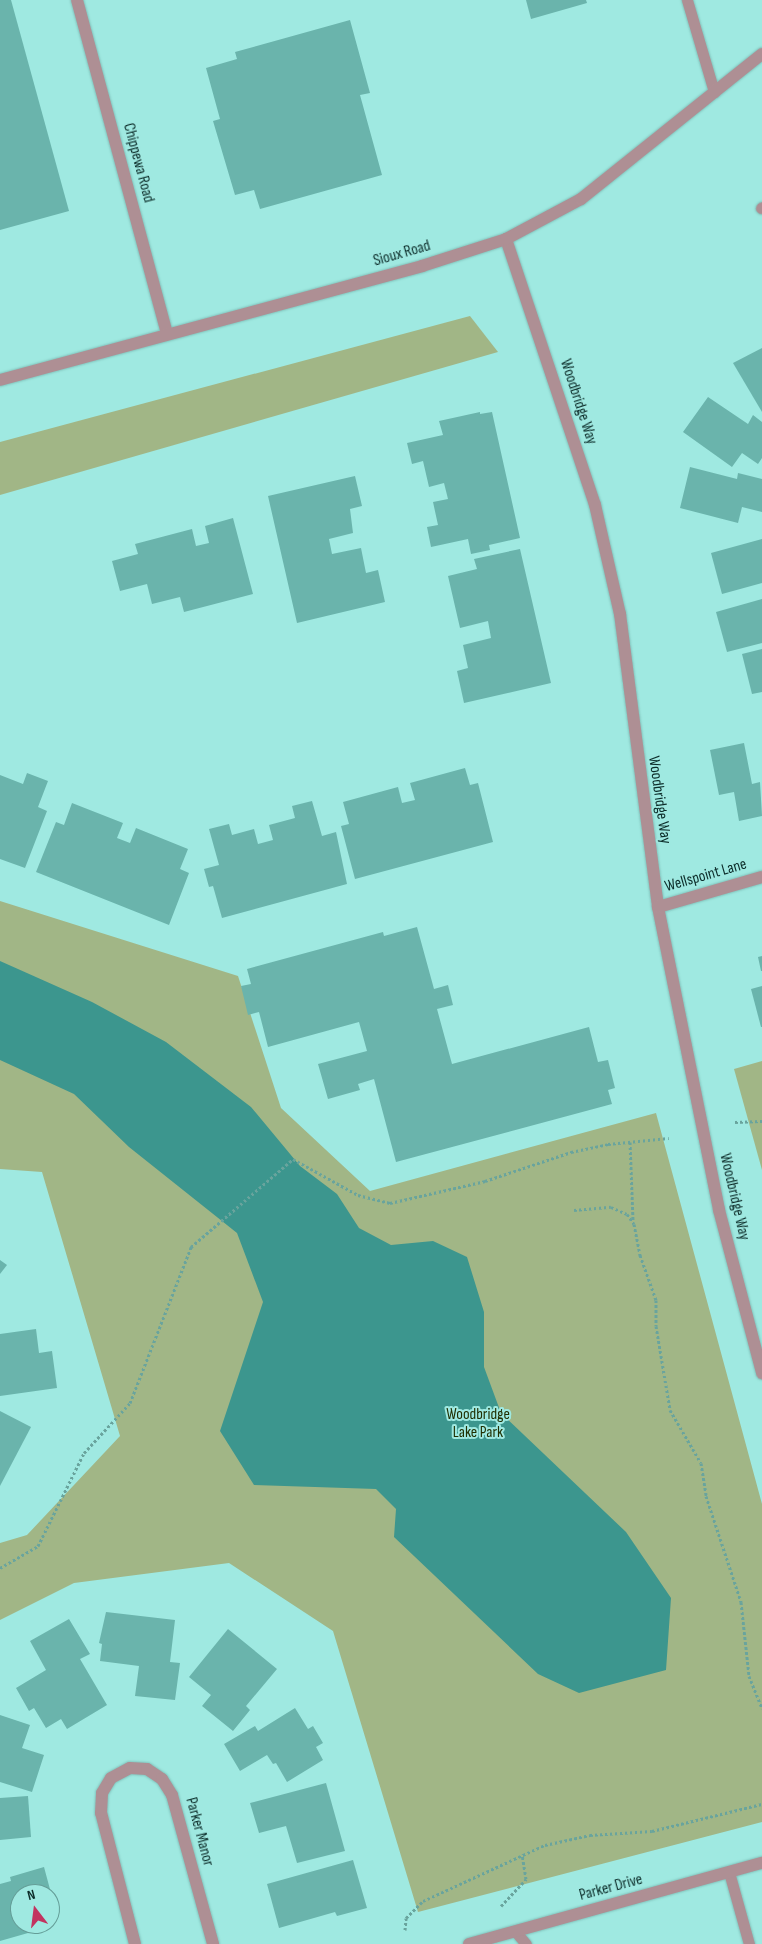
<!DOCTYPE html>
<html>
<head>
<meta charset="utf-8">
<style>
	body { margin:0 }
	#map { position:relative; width:762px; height:1944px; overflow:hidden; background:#9fe9e1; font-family:"Sofia Sans Condensed",sans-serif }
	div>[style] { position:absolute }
	.green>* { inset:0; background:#a1b686 }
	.water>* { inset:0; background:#3c968e }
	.building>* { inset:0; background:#6ab4ac }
	.path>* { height:3px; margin-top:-1.5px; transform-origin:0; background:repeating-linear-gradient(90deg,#69a49d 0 2.5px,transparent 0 5px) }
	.roads { filter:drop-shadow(0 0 1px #82c3bc) drop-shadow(0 0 1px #82c3bc) }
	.service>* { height:11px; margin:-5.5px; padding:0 5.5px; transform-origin:5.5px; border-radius:5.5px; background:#ae8f94 }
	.minor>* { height:12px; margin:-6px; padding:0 6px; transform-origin:6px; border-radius:6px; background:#ae8f94 }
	span { translate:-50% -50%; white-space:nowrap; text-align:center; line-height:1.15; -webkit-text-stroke:4px #9fe9e1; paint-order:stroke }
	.street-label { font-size:16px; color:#0c2c29 }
	.park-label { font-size:16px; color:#213003 }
	.north { position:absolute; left:10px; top:1884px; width:50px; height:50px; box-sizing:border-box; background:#9fe9e1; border:1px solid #649d97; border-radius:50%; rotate:345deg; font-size:14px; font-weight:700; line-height:20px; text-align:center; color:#0c2c29 }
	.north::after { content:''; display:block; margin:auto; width:18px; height:22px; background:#c23460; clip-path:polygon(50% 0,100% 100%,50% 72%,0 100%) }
</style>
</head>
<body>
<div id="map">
	<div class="green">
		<i style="clip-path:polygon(470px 316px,498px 352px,0 495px,0 442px)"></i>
		<i style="clip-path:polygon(0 901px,238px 976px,281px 1108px,370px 1191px,656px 1113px,762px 1504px,762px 1822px,418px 1912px,333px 1631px,229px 1563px,74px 1583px,0 1620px,0 1543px,27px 1535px,120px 1436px,42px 1172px,0 1169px)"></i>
		<i style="clip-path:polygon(762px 1061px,762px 1170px,734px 1069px)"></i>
	</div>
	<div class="water">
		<i style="clip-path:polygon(0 961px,92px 1002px,166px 1042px,251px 1107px,300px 1166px,337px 1194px,359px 1228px,391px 1245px,433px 1241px,467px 1257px,484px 1312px,484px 1367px,501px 1413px,626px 1532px,671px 1598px,666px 1670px,579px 1693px,538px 1674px,394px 1537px,396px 1509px,376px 1489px,254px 1485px,220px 1431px,263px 1302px,237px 1233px,129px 1147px,74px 1094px,0 1060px)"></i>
	</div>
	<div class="building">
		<i style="clip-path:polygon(0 0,11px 0,69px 211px,0 230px)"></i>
		<i style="clip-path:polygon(526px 0,586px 0,587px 3px,531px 19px)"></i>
		<i style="clip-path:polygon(350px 20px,370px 93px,360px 95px,382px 175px,260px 209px,254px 190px,235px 195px,213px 121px,220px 119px,206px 68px,237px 59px,235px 52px)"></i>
		<i style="clip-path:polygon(762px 348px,762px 412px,733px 363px)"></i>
		<i style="clip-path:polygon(708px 397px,748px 424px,753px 415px,762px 422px,762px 458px,758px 464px,742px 453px,732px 467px,683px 432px)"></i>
		<i style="clip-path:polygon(480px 412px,480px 414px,492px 412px,520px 538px,489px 545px,490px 550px,471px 554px,468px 539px,431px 547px,427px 527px,438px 525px,433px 502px,448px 499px,444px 483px,429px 487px,423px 461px,412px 464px,407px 443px,443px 435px,439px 421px)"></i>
		<i style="clip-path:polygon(690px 467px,737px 479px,738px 473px,762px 479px,762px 512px,742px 507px,738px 523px,680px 508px)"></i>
		<i style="clip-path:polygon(355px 476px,362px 506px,350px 509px,353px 533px,329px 539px,332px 554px,361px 548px,366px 573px,378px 570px,385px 602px,297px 623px,268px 496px)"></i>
		<i style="clip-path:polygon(233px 518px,253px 594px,184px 612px,180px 597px,152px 604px,147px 584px,120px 591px,112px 561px,138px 554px,135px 544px,192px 529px,196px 546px,209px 543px,205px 526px)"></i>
		<i style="clip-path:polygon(762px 539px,762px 583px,722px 594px,711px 553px)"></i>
		<i style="clip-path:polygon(520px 549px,551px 683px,464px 703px,457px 671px,468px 668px,463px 645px,491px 638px,488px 621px,460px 628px,448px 576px,477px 569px,474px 559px)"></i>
		<i style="clip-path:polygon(762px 599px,762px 643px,727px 652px,716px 612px)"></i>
		<i style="clip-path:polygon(762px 649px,762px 692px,752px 694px,742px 654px)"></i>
		<i style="clip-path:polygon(744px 743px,752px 784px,760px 782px,762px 816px,739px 821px,734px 792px,719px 795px,710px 750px)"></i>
		<i style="clip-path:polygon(465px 768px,470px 785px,478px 783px,493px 842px,355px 879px,341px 826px,349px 824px,343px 802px,398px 787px,402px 803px,415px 800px,410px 783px)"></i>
		<i style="clip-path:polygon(27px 773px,48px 781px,38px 807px,47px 811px,25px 868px,0 859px,0 775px,23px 784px)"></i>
		<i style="clip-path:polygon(312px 801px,322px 836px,336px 832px,347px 884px,222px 918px,213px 886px,209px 887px,204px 869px,219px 865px,209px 829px,229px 824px,232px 835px,254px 829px,258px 844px,273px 840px,269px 825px,295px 818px,292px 806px)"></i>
		<i style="clip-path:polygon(72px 803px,123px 823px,117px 838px,130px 843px,136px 828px,188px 849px,180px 869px,189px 873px,169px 925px,36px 872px,56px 822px,64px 825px)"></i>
		<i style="clip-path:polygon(417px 927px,434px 989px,448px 985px,453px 1005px,437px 1009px,452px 1064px,589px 1027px,598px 1062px,608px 1060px,615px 1088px,608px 1090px,612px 1104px,396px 1162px,374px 1079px,358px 1084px,360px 1090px,328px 1099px,318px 1064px,367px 1051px,359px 1022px,268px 1047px,259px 1012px,248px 1015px,241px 986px,251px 984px,247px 969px,383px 932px,384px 936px)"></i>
		<i style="clip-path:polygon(762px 956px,762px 971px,761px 971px,758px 957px)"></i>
		<i style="clip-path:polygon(762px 986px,762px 1027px,761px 1027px,751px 989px)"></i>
		<i style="clip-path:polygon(0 1260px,7px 1265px,0 1274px)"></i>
		<i style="clip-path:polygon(36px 1329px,39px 1353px,52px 1351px,57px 1388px,0 1396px,0 1334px)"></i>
		<i style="clip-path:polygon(0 1411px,31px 1427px,0 1486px)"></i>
		<i style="clip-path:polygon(106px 1612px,175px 1620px,170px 1662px,180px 1663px,175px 1700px,135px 1696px,139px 1666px,100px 1661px,102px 1644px,99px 1643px)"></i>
		<i style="clip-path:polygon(69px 1619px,90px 1654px,80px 1659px,107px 1705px,67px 1729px,61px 1719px,46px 1728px,34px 1708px,29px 1711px,16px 1688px,46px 1670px,30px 1641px)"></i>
		<i style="clip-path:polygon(228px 1629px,277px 1669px,246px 1706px,250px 1710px,233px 1731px,202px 1706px,211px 1695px,189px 1677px)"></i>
		<i style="clip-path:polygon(295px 1708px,308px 1729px,313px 1726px,323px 1743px,316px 1747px,323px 1760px,287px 1782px,276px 1763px,273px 1764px,267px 1755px,240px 1771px,224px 1744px,255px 1726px,258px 1731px)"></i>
		<i style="clip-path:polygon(0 1715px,30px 1725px,22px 1748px,44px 1755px,32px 1792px,0 1782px)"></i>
		<i style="clip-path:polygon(326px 1783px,345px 1851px,297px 1863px,286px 1826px,259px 1833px,250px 1803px)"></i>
		<i style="clip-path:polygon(28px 1796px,31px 1837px,0 1840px,0 1798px)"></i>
		<i style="clip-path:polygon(353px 1860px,367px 1908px,337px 1916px,335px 1912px,279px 1928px,267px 1884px)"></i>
		<i style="clip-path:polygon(44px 1867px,55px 1908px,50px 1909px,50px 1894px,20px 1894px,20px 1924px,40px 1924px,42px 1929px,0 1941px,0 1884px,11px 1881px,10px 1877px)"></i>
	</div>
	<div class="path">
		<i style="left:735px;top:1122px;width:27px;rotate:-2deg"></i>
		<i style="left:630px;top:1142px;width:79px;rotate:87.8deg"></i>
		<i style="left:574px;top:1210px;width:37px;rotate:-5deg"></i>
		<i style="left:611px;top:1207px;width:17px;rotate:24deg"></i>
		<i style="left:627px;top:1214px;width:12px;rotate:55deg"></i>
		<i style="left:634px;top:1224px;width:32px;rotate:79deg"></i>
		<i style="left:640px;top:1255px;width:48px;rotate:70.4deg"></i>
		<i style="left:656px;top:1300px;width:26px;rotate:90deg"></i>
		<i style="left:656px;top:1326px;width:85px;rotate:80.5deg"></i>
		<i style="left:670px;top:1410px;width:61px;rotate:59.7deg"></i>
		<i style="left:701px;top:1463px;width:33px;rotate:81deg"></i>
		<i style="left:706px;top:1496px;width:112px;rotate:71.7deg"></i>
		<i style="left:741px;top:1602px;width:74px;rotate:83.8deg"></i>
		<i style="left:749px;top:1676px;width:35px;rotate:68deg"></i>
		<i style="left:0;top:1568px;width:44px;rotate:-30.1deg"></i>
		<i style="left:38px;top:1546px;width:104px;rotate:-63.7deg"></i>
		<i style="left:84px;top:1453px;width:68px;rotate:-47.4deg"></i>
		<i style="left:130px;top:1403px;width:168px;rotate:-68.6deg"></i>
		<i style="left:191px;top:1247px;width:135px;rotate:-40.8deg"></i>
		<i style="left:293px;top:1159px;width:74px;rotate:29deg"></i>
		<i style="left:358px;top:1195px;width:33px;rotate:14deg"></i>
		<i style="left:390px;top:1203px;width:98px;rotate:-13deg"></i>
		<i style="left:485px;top:1181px;width:91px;rotate:-18.6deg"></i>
		<i style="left:571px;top:1152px;width:38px;rotate:-12deg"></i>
		<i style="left:608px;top:1144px;width:61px;rotate:-5.6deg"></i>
		<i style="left:501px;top:1906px;width:37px;rotate:-47deg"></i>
		<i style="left:526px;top:1879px;width:25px;rotate:-99deg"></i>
		<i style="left:405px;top:1930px;width:12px;rotate:-85deg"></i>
		<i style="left:406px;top:1918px;width:24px;rotate:-45deg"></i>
		<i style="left:423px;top:1901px;width:134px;rotate:-24.7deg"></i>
		<i style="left:545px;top:1845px;width:46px;rotate:-12.5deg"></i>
		<i style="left:590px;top:1835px;width:62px;rotate:-3.7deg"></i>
		<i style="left:652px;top:1831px;width:113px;rotate:-13.8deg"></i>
	</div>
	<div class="roads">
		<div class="service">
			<i style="left:687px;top:0;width:96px;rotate:73.6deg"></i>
			<i style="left:761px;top:208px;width:1px;rotate:-45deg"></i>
			<i style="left:729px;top:1872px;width:75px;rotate:74.5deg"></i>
			<i style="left:515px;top:1931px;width:17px;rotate:50deg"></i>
		</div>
		<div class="minor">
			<i style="left:77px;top:0;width:346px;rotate:74.9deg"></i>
			<i style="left:506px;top:239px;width:280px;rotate:71.5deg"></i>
			<i style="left:595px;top:505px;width:112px;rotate:77.1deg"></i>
			<i style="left:620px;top:614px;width:295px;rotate:82.6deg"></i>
			<i style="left:658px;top:907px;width:309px;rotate:78.6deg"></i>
			<i style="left:719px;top:1210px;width:169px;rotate:75.2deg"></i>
			<i style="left:0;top:380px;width:437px;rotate:-15.1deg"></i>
			<i style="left:422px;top:266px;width:88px;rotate:-17.8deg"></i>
			<i style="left:506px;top:239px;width:85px;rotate:-28.1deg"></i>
			<i style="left:581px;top:199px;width:232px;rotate:-38.7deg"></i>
			<i style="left:658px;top:907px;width:108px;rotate:-16.1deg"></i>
			<i style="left:135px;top:1944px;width:135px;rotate:-104.5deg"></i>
			<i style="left:101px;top:1813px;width:20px;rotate:-87deg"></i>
			<i style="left:102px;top:1793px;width:17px;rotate:-59deg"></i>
			<i style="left:111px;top:1778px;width:21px;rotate:-28deg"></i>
			<i style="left:130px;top:1768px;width:17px;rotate:3deg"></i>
			<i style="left:147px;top:1769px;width:18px;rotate:34deg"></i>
			<i style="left:162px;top:1779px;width:19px;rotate:58deg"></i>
			<i style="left:172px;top:1795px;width:155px;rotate:74.6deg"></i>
			<i style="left:469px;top:1944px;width:304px;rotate:-15.5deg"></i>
		</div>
	</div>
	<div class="street-label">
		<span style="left:138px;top:163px;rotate:75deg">Chippewa Road</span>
		<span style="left:402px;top:254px;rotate:-16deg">Sioux Road</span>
		<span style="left:578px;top:402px;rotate:72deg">Woodbridge Way</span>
		<span style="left:659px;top:800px;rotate:82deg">Woodbridge Way</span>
		<span style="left:706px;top:876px;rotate:-16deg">Wellspoint Lane</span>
		<span style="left:734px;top:1197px;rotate:77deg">Woodbridge Way</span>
		<span style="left:199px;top:1832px;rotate:75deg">Parker Manor</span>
		<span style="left:611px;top:1888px;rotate:-15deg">Parker Drive</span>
	</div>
	<div class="park-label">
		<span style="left:478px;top:1424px">Woodbridge<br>Lake Park</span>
	</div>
	<div class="north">N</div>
</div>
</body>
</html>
